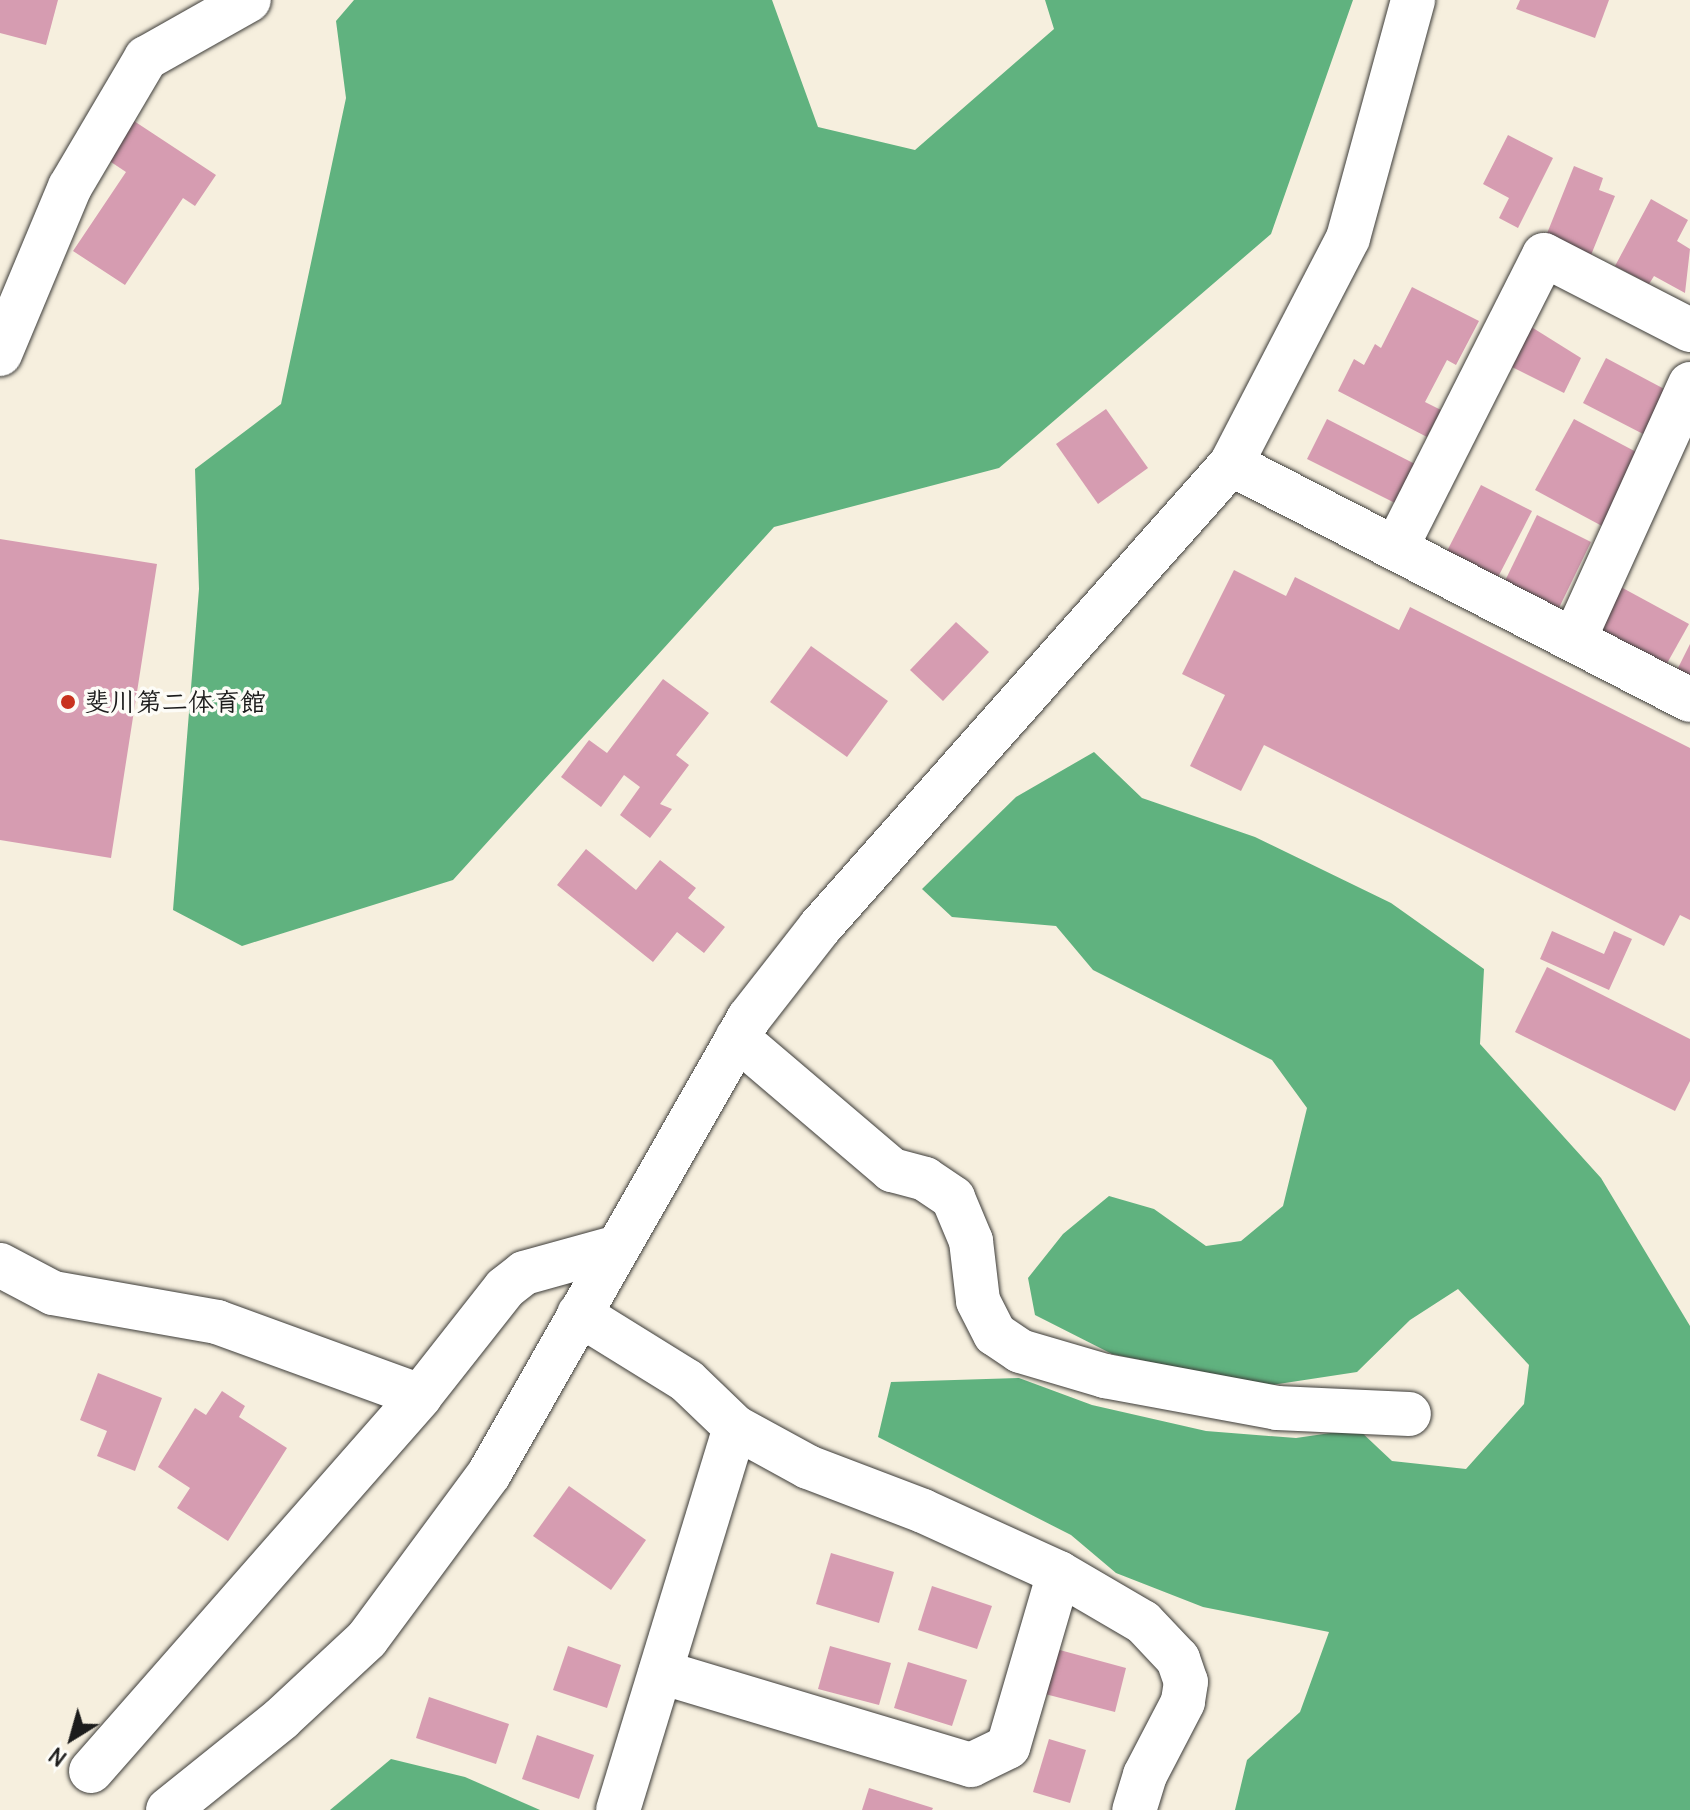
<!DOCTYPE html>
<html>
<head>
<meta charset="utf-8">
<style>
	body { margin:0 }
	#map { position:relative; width:1690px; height:1810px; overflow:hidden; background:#f6efde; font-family:Delius,"Klee One",sans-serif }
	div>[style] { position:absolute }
	.forest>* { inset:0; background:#60b27f }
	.building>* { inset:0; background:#d69cb1 }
	.roads { filter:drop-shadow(0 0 2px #3d3c39) drop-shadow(0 0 2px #3d3c39) }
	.minor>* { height:44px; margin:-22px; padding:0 22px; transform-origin:22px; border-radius:22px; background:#fff }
	.dots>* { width:22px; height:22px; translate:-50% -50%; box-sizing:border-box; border:4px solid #fdfcf7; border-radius:50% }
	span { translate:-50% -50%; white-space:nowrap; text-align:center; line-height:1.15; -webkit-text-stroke:7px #fdfcf7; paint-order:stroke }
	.poi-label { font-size:26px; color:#1c1c1c; font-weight:700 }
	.left { translate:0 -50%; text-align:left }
	.north { position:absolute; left:32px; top:1698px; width:80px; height:80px; -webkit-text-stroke:6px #fdfcf7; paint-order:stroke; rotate:217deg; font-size:22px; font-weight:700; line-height:32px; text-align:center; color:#1c1c1c }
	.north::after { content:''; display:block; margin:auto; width:28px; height:36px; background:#1c1c1c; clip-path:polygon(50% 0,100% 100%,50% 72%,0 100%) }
</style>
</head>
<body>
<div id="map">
	<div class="forest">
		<i style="clip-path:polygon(354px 0,772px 0,818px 127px,915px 150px,1054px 29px,1045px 0,1353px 0,1271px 234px,999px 468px,774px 527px,453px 880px,242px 946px,173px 910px,199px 589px,195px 469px,281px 404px,346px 98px,336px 21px)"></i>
		<i style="clip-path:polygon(1094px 752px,1142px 798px,1255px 837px,1391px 903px,1484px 969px,1480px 1044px,1601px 1178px,1690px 1326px,1690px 1810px,1235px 1810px,1247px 1760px,1300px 1712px,1329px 1632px,1203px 1607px,1116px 1573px,1071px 1535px,878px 1437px,891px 1382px,1019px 1378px,1092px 1405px,1206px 1431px,1296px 1438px,1358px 1429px,1392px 1461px,1466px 1469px,1524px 1404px,1529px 1365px,1458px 1289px,1410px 1320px,1357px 1372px,1265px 1386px,1112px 1354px,1035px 1315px,1028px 1278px,1063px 1234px,1109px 1196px,1154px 1209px,1206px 1246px,1241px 1241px,1283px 1206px,1307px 1108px,1272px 1060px,1093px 970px,1056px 926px,952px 917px,922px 889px,1016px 797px)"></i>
		<i style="clip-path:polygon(391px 1759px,465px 1777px,540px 1810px,330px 1810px)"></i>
	</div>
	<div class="building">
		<i style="clip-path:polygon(0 0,58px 0,46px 45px,0 33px)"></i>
		<i style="clip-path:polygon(1520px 0,1609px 0,1595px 38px,1516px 9px)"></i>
		<i style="clip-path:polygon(134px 121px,216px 175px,195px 206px,183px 198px,125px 285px,73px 251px,126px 172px,108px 160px)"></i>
		<i style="clip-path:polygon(1508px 135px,1553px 158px,1518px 228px,1499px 218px,1509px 198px,1483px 184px)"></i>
		<i style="clip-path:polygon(1574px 166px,1603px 178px,1599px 190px,1615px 196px,1591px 255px,1546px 236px)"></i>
		<i style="clip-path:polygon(1651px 199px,1688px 220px,1677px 241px,1690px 249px,1685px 293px,1654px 276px,1649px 284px,1615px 266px)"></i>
		<i style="clip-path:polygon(1412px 287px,1479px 321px,1456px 365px,1447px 360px,1425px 402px,1441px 410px,1427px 437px,1338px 391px,1354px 359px,1364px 365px,1375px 344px,1381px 348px)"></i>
		<i style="clip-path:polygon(1525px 323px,1581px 358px,1564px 393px,1504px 363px)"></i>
		<i style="clip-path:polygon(1606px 358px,1668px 391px,1645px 435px,1583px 403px)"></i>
		<i style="clip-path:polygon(1106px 409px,1148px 468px,1098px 504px,1056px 444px)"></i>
		<i style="clip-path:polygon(1327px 419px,1415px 464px,1395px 503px,1307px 459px)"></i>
		<i style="clip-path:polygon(1574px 419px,1640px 454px,1602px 526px,1535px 490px)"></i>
		<i style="clip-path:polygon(1481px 485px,1532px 511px,1497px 579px,1446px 553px)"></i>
		<i style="clip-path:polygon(1537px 515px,1591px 542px,1557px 612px,1503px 585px)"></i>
		<i style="clip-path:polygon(0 539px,157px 564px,111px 858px,0 840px)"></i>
		<i style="clip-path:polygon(1234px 570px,1286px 596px,1295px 577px,1399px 630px,1410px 607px,1690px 748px,1690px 920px,1680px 915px,1664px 946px,1264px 745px,1241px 791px,1190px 766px,1225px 695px,1182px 674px)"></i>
		<i style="clip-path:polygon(1619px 586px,1689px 624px,1665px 667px,1597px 631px)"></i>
		<i style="clip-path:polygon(956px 622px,989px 652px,943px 701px,910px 670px)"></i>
		<i style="clip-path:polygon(1690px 644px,1690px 679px,1676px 672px)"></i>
		<i style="clip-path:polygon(811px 646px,888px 701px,847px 757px,770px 702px)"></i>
		<i style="clip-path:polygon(663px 679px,709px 713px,676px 755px,689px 765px,660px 804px,672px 809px,650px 838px,620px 815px,640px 787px,624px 775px,601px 807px,561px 777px,589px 740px,607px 753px)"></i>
		<i style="clip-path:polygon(586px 849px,636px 890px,660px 860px,696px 888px,688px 898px,725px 927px,704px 953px,677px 932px,653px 962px,557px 885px)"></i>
		<i style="clip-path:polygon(1552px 931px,1604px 954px,1614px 931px,1632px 939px,1609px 990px,1540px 959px)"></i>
		<i style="clip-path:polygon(1547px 967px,1690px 1039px,1690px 1081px,1675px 1111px,1515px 1032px)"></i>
		<i style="clip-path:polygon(98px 1373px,162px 1398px,135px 1471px,97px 1456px,107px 1431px,80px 1420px)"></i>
		<i style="clip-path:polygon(222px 1391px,245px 1406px,239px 1417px,287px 1448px,228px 1541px,177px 1508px,190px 1488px,158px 1467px,195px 1408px,206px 1415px)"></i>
		<i style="clip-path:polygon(569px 1486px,646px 1540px,611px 1590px,533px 1536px)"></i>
		<i style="clip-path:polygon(831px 1553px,894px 1572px,879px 1623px,816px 1604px)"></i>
		<i style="clip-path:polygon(932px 1586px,992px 1606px,977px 1649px,918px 1630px)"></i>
		<i style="clip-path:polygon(568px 1646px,621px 1665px,607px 1708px,553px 1690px)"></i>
		<i style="clip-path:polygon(830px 1646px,891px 1663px,879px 1705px,818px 1689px)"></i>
		<i style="clip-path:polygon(1056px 1649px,1126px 1668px,1115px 1712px,1045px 1694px)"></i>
		<i style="clip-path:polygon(908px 1662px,967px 1680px,952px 1726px,894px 1708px)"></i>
		<i style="clip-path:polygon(429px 1697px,509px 1724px,496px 1764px,416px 1738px)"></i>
		<i style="clip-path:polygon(537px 1735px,594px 1755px,579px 1799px,522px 1779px)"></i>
		<i style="clip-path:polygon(1049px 1739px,1086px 1750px,1070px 1803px,1033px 1792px)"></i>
		<i style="clip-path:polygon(869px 1788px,933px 1808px,932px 1810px,862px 1810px)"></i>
	</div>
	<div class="roads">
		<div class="minor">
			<i style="left:0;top:354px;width:181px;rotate:-67.3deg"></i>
			<i style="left:70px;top:187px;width:150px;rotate:-59.5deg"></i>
			<i style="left:146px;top:58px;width:118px;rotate:-29.4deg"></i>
			<i style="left:1231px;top:464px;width:516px;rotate:27.21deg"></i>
			<i style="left:1396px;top:548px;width:328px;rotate:-63.2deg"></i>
			<i style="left:1544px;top:255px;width:164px;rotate:27.2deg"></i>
			<i style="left:1574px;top:640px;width:281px;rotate:-65.6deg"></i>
			<i style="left:737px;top:1038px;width:204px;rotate:40.4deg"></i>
			<i style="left:892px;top:1170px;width:34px;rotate:15deg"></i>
			<i style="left:925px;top:1179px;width:34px;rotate:34deg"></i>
			<i style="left:953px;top:1198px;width:47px;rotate:67.3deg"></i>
			<i style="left:971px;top:1241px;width:60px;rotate:83.3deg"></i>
			<i style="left:978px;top:1301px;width:37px;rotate:63deg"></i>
			<i style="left:995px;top:1334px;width:30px;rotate:34deg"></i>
			<i style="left:1020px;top:1351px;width:89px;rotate:16.4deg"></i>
			<i style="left:1105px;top:1376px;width:175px;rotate:10.5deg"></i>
			<i style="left:1277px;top:1408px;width:132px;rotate:2.6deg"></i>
			<i style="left:0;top:1265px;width:60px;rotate:27.8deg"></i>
			<i style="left:53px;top:1293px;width:167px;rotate:10deg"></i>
			<i style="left:217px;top:1322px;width:216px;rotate:20deg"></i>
			<i style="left:420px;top:1396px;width:137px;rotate:-51.8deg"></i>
			<i style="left:505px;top:1288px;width:24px;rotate:-38deg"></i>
			<i style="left:524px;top:1273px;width:93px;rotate:-15.5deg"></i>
			<i style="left:579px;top:1314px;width:127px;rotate:31.8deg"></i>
			<i style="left:687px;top:1381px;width:66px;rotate:43.8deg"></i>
			<i style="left:735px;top:1427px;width:83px;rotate:28.7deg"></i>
			<i style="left:808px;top:1467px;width:123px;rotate:20.9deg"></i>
			<i style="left:923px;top:1511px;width:149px;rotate:24.5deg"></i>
			<i style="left:1059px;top:1573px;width:181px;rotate:106.3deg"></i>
			<i style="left:1008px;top:1747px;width:41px;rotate:154.1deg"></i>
			<i style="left:971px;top:1765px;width:324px;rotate:-163.3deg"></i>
			<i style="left:1059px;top:1573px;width:97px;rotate:30.3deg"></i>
			<i style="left:1143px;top:1622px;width:51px;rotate:46.6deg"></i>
			<i style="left:1178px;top:1659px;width:24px;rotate:71deg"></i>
			<i style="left:1186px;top:1682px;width:20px;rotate:99deg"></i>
			<i style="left:1183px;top:1702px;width:82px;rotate:117.5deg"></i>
			<i style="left:1145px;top:1775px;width:37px;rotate:107deg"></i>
			<i style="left:91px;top:1771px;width:499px;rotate:-48.7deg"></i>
			<i style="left:168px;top:1810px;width:145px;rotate:-38.8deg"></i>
			<i style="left:281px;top:1719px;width:117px;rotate:-42.9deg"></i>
			<i style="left:367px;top:1639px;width:205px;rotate:-53.5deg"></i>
			<i style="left:489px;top:1474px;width:525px;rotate:-60.31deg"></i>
			<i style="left:749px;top:1018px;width:115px;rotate:-52deg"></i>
			<i style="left:820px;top:927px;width:619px;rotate:-48.4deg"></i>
			<i style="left:1231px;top:464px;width:254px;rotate:-62.6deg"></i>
			<i style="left:1348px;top:238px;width:247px;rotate:-74.7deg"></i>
			<i style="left:618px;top:1810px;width:400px;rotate:-73deg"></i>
		</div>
	</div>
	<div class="dots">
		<i style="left:68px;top:702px;background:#c8321e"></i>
	</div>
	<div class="poi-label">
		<span class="left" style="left:84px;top:702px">斐川第二体育館</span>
	</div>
	<div class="north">N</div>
</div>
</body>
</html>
